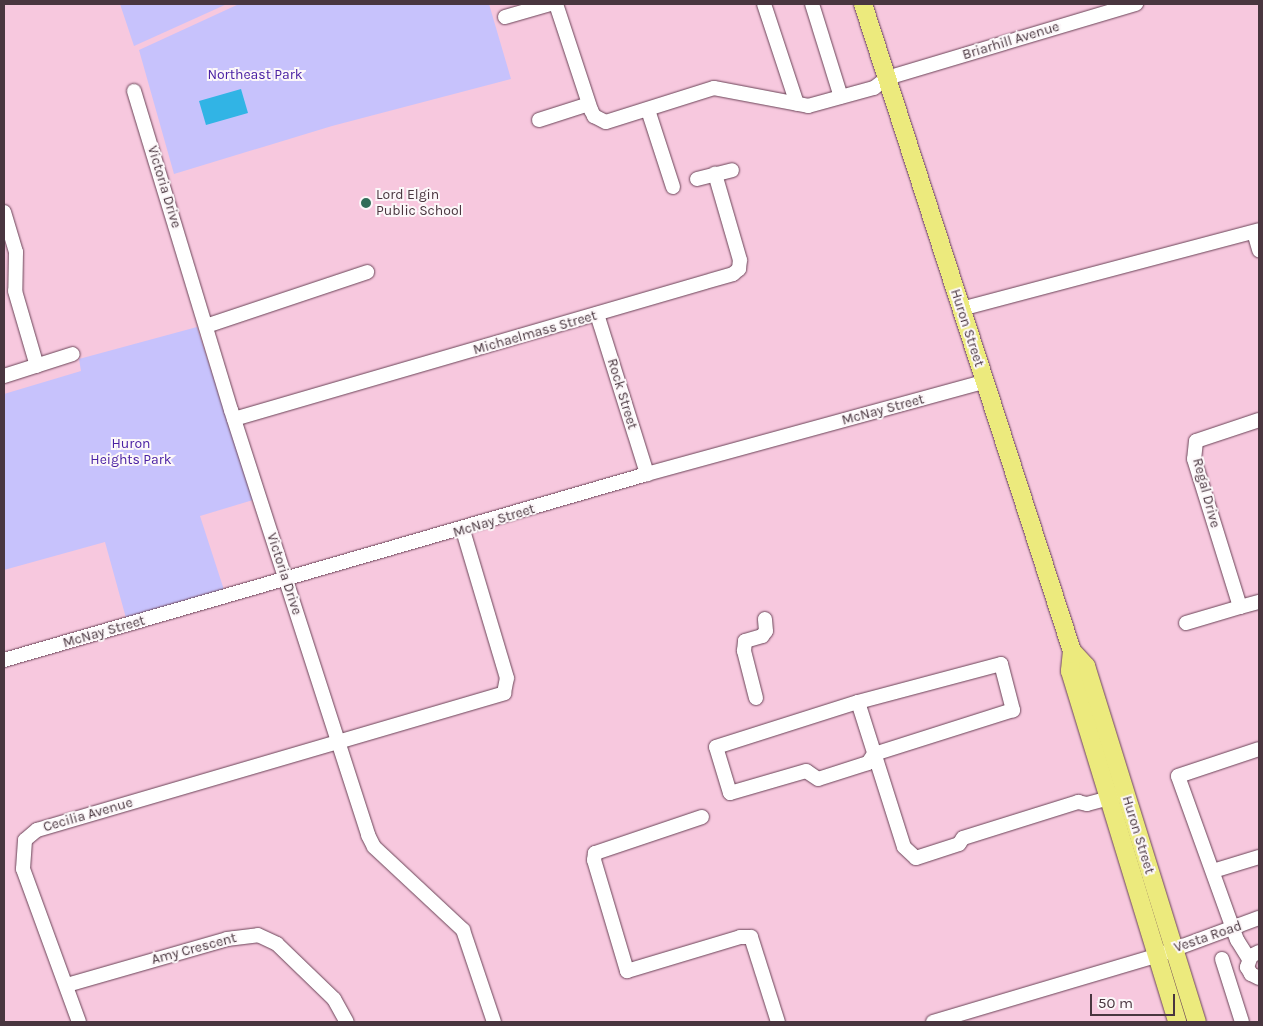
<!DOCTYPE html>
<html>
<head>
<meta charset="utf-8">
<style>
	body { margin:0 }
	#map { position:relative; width:1263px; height:1026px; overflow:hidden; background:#f7c8de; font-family:Karla,sans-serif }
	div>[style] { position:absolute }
	.green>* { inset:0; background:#c7c2fc }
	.water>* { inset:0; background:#31b4e5 }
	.roads { filter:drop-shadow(0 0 1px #6a4357) drop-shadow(0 0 1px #6a4357) }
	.minor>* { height:14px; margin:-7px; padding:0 7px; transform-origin:7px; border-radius:7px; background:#fff }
	.major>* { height:18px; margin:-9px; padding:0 9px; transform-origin:9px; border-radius:9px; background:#ecea7d }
	.dots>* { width:14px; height:14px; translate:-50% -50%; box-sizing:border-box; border:2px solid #fcf7f9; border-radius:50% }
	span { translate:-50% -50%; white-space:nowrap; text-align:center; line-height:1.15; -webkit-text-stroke:4px #fcf7f9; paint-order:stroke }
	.street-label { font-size:14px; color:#49363f }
	.park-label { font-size:14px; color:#4920a3 }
	.poi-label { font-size:14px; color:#49363f }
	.left { translate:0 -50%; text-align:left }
	.frame { position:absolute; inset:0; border:5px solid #49363f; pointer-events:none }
	.scale { position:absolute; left:1090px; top:994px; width:85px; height:22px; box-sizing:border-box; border:2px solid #49363f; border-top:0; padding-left:6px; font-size:15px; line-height:18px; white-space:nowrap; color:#49363f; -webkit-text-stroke:4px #fcf7f9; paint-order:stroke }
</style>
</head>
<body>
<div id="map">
	<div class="green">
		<i style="clip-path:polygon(120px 4px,227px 4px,134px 46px)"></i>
		<i style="clip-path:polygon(239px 4px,489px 4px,511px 79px,332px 126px,174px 174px,139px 50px)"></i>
		<i style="clip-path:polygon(197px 327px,253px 500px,200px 516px,224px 590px,126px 618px,105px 542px,4px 570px,4px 394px,81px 371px,79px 359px)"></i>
	</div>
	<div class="water">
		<i style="clip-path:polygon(241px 89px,248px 113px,206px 125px,199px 101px)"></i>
	</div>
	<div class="roads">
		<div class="minor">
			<i style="left:556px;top:4px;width:112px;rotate:71.7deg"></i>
			<i style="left:591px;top:110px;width:7px;rotate:63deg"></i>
			<i style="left:594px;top:116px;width:13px;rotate:27deg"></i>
			<i style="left:606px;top:122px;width:113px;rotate:-17.5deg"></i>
			<i style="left:714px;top:88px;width:96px;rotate:10.8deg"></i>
			<i style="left:808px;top:106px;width:68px;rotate:-15.3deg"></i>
			<i style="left:874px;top:88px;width:16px;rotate:-38deg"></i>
			<i style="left:887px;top:78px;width:260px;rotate:-16.6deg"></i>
			<i style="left:764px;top:4px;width:105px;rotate:71.7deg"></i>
			<i style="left:812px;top:4px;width:97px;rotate:72.7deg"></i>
			<i style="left:505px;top:17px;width:47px;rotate:-16.1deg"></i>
			<i style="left:134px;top:91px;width:333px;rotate:73.1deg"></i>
			<i style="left:231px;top:410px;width:447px;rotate:72.1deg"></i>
			<i style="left:368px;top:835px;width:13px;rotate:63deg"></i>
			<i style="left:374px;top:847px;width:122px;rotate:43deg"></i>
			<i style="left:463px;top:930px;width:97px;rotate:71.4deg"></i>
			<i style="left:648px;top:110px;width:81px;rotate:72deg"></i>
			<i style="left:539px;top:120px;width:52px;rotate:-17.7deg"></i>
			<i style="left:697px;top:179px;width:36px;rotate:-14deg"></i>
			<i style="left:4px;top:212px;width:42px;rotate:73.3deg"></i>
			<i style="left:16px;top:252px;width:39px;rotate:91deg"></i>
			<i style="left:15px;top:291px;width:78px;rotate:73.7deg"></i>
			<i style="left:1254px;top:232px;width:19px;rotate:74deg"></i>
			<i style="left:961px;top:309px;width:308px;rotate:-14.8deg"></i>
			<i style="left:597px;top:314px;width:168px;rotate:72.6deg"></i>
			<i style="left:206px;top:326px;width:170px;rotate:-18.5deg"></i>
			<i style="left:4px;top:376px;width:72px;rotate:-17.7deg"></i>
			<i style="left:234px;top:419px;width:520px;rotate:-16.2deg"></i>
			<i style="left:733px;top:274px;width:8px;rotate:-40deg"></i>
			<i style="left:739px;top:269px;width:9px;rotate:-84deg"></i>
			<i style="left:740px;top:260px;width:90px;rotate:-106.2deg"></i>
			<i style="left:1259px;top:420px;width:66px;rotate:161.6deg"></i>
			<i style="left:1196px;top:441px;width:18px;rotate:96deg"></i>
			<i style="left:1194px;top:459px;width:155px;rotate:72.7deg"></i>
			<i style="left:1240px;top:607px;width:20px;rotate:-15deg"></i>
			<i style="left:1186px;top:623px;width:56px;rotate:-16.5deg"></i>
			<i style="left:4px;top:660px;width:669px;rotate:-16.13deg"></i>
			<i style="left:647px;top:474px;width:349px;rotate:-15.3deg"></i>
			<i style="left:1001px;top:664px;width:48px;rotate:75.4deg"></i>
			<i style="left:1013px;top:710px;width:146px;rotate:162.4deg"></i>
			<i style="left:874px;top:754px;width:11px;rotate:124deg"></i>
			<i style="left:868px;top:763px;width:52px;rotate:162.3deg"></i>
			<i style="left:818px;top:779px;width:14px;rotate:-146deg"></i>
			<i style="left:806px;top:771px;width:79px;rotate:163.9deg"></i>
			<i style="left:730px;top:793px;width:48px;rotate:-106.9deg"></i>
			<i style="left:716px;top:747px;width:149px;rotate:-17.6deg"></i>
			<i style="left:858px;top:702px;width:148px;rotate:-14.9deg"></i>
			<i style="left:756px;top:698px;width:49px;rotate:-104.3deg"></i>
			<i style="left:744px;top:651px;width:10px;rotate:-84deg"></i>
			<i style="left:745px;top:641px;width:18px;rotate:-16deg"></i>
			<i style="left:762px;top:636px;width:6px;rotate:-51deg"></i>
			<i style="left:766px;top:631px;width:12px;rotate:-95deg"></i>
			<i style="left:858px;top:702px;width:152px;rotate:72.4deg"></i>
			<i style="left:904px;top:847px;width:16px;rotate:43deg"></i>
			<i style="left:916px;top:858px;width:45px;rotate:-18deg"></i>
			<i style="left:959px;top:844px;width:7px;rotate:-56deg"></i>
			<i style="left:963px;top:838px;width:121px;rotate:-17.4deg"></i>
			<i style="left:1078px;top:802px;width:9px;rotate:13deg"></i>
			<i style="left:1087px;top:804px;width:31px;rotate:-15deg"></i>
			<i style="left:702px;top:817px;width:113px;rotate:161.4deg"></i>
			<i style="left:595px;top:853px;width:7px;rotate:98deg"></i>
			<i style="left:594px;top:860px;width:116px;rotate:73.4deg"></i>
			<i style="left:627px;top:971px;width:118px;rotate:-16.7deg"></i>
			<i style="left:740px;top:937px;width:11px"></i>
			<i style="left:751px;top:937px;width:89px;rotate:72.4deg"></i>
			<i style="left:1213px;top:871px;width:48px;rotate:-16.9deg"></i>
			<i style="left:1259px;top:952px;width:9px;rotate:153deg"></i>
			<i style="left:1251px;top:956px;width:12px;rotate:110deg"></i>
			<i style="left:1247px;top:967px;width:8px;rotate:60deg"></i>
			<i style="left:1251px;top:974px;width:9px;rotate:27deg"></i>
			<i style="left:1222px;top:959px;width:66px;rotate:72.4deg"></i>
			<i style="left:1249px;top:959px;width:22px;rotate:-122deg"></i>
			<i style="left:1237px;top:940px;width:174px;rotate:-109.8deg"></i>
			<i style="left:1178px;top:776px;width:85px;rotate:-18.4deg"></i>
			<i style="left:67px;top:985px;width:166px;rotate:-16deg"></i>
			<i style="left:227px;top:939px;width:31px;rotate:-7deg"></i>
			<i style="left:258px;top:935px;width:21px;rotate:25deg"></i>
			<i style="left:277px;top:944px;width:79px;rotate:44deg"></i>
			<i style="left:334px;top:999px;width:26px;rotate:61deg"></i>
			<i style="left:79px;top:1022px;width:163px;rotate:-110.1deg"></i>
			<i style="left:23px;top:869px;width:29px;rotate:-86deg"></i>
			<i style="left:25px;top:840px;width:16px;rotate:-40deg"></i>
			<i style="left:37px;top:830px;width:487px;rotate:-16.3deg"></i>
			<i style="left:504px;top:693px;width:15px;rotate:-79deg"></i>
			<i style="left:507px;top:678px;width:154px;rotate:-106.6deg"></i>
			<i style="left:933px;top:1022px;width:233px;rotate:-16.5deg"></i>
			<i style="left:1156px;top:956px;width:110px;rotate:-20.3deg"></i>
		</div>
		<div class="major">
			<i style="left:863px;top:4px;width:680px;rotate:72.1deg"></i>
			<i style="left:1072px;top:651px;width:21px;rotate:47deg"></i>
			<i style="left:1086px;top:666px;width:373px;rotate:72.7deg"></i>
			<i style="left:1072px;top:651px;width:20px;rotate:96deg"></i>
			<i style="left:1070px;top:671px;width:367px;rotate:73deg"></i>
		</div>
	</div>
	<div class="dots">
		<i style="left:366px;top:203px;background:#306d58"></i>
	</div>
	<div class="street-label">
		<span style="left:1011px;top:41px;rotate:-17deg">Briarhill Avenue</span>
		<span style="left:164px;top:187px;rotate:73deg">Victoria Drive</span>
		<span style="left:967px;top:328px;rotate:72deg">Huron Street</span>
		<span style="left:535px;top:333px;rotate:-16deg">Michaelmass Street</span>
		<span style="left:622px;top:394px;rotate:73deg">Rock Street</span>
		<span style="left:883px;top:410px;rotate:-15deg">McNay Street</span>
		<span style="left:1206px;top:493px;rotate:75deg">Regal Drive</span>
		<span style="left:494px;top:521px;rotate:-17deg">McNay Street</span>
		<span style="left:284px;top:574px;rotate:72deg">Victoria Drive</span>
		<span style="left:104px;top:632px;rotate:-16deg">McNay Street</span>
		<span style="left:88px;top:815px;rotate:-16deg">Cecilia Avenue</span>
		<span style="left:1138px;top:835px;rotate:73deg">Huron Street</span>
		<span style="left:1208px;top:937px;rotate:-19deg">Vesta Road</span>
		<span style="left:194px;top:949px;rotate:-15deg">Amy Crescent</span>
	</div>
	<div class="park-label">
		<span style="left:255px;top:75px">Northeast Park</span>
		<span style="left:131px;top:452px">Huron<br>Heights Park</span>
	</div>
	<div class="poi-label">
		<span class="left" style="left:376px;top:203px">Lord Elgin<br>Public School</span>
	</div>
	<div class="frame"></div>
	<div class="scale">50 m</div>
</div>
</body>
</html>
